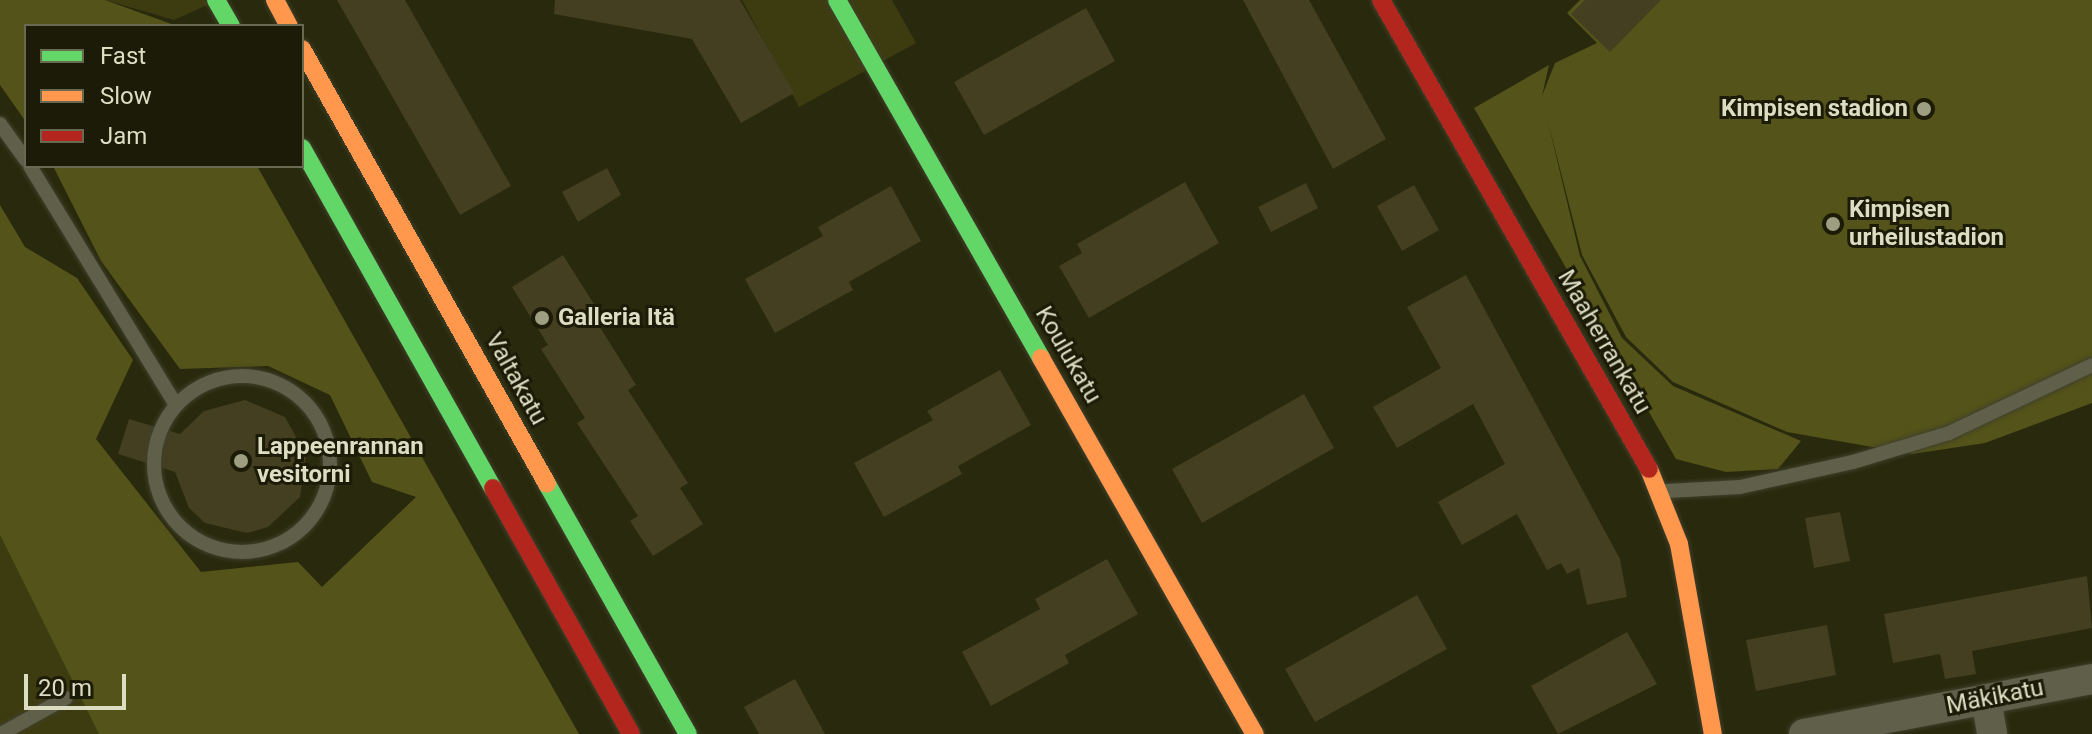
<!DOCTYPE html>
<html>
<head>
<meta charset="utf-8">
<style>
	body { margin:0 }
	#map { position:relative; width:2092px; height:734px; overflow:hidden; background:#29290d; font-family:Roboto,sans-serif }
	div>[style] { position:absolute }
	.built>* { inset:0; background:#3d3c10 }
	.green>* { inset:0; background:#545319 }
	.building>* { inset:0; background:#443f21 }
	.roads { filter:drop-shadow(0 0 2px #40402d) drop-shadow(0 0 2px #40402d) }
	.lane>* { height:14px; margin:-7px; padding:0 7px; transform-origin:7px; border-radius:7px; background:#5f5f4a }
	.lane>.ring { margin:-7px; padding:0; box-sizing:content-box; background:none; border:14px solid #5f5f4a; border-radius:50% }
	.street>* { height:30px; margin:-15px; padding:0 15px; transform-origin:15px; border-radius:15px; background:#5f5f4a }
	.fast>* { height:18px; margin:-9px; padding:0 9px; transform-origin:9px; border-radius:9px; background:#63d668 }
	.slow>* { height:18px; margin:-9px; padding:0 9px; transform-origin:9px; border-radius:9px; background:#ff974d }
	.jam>* { height:18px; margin:-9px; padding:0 9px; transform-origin:9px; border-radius:9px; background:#b3261e }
	.dots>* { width:22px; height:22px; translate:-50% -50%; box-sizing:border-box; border:4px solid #1c1b07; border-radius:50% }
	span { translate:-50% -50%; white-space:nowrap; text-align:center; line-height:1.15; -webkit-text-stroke:6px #1c1b07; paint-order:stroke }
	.poi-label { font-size:24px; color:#ddddc3; font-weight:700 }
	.right { translate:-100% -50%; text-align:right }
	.left { translate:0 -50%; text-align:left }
	.street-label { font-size:24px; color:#ddddc3 }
	.legend { position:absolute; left:24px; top:24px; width:280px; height:144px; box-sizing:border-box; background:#1c1b07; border:2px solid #696952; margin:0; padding:10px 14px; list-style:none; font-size:24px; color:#ddddc3 }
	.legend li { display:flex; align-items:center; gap:16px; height:40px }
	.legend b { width:40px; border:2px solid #696952 }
	.scale { position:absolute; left:24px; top:674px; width:102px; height:36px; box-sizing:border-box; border:4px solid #ddddc3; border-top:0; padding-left:10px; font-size:24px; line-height:28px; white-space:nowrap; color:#ddddc3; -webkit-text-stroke:6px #1c1b07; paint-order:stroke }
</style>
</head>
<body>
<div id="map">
	<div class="built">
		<i style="clip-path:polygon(105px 0,218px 0,174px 20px)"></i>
		<i style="clip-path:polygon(742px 0,892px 0,916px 43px,799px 107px)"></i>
		<i style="clip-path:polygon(0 535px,98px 731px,99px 734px,0 734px)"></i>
	</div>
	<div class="green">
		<i style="clip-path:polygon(0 0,105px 0,177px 26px,26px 26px,26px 122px,0 85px)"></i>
		<i style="clip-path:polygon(1580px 0,2092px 0,2092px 403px,1985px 443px,1912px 454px,1787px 432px,1673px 382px,1626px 337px,1582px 255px,1548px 122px,1580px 256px,1622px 338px,1673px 386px,1801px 441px,1778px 469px,1726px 472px,1676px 459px,1474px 108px,1549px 65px,1542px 96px,1555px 63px,1597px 43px,1567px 13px)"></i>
		<i style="clip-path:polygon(53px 166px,257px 166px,579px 734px,99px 734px,0 535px,0 205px,25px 247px,77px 278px,133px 360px,96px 439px,201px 572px,298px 562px,322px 587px,416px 497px,372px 482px,330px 395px,268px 366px,180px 369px,101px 261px)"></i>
	</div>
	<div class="building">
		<i style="clip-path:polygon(337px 0,405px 0,511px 186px,460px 215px)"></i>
		<i style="clip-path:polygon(555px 0,740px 0,794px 93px,741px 123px,692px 39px,554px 14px)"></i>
		<i style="clip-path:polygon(1243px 0,1309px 0,1386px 139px,1333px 169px)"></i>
		<i style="clip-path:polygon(1585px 0,1661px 0,1610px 52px,1571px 14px)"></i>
		<i style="clip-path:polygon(1086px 8px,1115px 61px,984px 135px,954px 82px)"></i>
		<i style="clip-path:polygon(607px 168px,621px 195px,578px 222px,562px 192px)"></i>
		<i style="clip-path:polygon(1185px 182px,1219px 243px,1089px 318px,1059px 266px,1082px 253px,1077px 244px)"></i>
		<i style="clip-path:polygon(1306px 183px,1318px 208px,1271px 232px,1258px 207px)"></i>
		<i style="clip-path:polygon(1414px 185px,1439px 230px,1402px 251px,1377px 206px)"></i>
		<i style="clip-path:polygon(891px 186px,921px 241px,849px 282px,853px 290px,775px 333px,745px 279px,823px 236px,818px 227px)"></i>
		<i style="clip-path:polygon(563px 255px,599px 312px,593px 316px,636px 385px,628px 390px,688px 483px,680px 488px,703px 524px,653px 556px,630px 521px,638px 516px,577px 423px,585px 418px,541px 349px,548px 345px,512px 287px)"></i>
		<i style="clip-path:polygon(1466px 275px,1620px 559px,1627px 597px,1587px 605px,1579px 568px,1567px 574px,1561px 563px,1547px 570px,1517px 514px,1462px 545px,1438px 502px,1505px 464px,1473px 404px,1397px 448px,1373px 407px,1441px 368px,1407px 307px)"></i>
		<i style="clip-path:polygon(1000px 370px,1031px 425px,958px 466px,962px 474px,884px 517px,854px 463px,933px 420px,927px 411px)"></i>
		<i style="clip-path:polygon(1304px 394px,1334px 448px,1202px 523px,1172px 469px)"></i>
		<i style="clip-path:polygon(245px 400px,285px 417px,306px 455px,300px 497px,268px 527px,247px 533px,205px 523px,189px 508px,175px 472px,118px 454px,129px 419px,180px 434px,204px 411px)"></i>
		<i style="clip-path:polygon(1840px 512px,1850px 561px,1814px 568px,1805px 518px)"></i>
		<i style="clip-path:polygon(1107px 559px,1138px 614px,1065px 655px,1069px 663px,991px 706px,962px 652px,1040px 609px,1035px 599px)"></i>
		<i style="clip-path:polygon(2087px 576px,2092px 628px,1972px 651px,1976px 674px,1945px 679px,1940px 654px,1893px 663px,1884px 614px)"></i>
		<i style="clip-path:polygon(1417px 595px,1447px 649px,1315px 722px,1285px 669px)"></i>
		<i style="clip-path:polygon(1827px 625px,1836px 675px,1756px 691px,1746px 640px)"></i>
		<i style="clip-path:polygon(1627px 632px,1657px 684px,1558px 734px,1531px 686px)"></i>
		<i style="clip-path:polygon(795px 679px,825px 734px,759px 734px,744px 707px)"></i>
	</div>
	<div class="roads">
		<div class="lane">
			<i style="left:0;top:124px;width:44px;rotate:54.2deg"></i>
			<i style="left:30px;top:166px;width:280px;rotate:58.6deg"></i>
			<i class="ring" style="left:154px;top:376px;width:162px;height:162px"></i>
			<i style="left:1667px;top:491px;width:73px;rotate:-3.1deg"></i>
			<i style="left:1740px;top:487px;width:116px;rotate:-12.5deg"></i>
			<i style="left:1853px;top:462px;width:100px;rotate:-16.8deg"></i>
			<i style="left:1949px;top:433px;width:158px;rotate:-25.4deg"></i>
			<i style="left:1px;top:734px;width:74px;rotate:-29deg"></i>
		</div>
		<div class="street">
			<i style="left:1986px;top:699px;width:36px;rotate:80deg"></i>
			<i style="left:1804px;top:734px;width:293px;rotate:-10.8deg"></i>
		</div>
		<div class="fast">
			<i style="left:216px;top:0;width:30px;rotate:60deg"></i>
			<i style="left:837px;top:0;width:412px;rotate:60.3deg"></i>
			<i style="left:302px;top:148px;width:390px;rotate:60.7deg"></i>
			<i style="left:547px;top:484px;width:287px;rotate:60.6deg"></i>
		</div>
		<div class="slow">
			<i style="left:275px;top:0;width:30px;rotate:62deg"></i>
			<i style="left:302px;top:49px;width:499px;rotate:60.6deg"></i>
			<i style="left:1041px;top:358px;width:433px;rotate:60.4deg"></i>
			<i style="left:1649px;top:469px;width:81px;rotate:68.2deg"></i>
			<i style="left:1679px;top:544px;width:193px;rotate:79.9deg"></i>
		</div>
		<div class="jam">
			<i style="left:1381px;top:0;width:540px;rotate:60.26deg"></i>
			<i style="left:493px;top:488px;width:282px;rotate:60.7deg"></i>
		</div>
	</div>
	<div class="dots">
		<i style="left:1924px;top:109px;background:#9e9e83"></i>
		<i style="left:1833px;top:224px;background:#9e9e83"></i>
		<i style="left:542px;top:318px;background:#9e9e83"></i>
		<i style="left:241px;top:461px;background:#9e9e83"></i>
	</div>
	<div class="poi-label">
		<span class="right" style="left:1908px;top:109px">Kimpisen stadion</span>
		<span class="left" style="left:1849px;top:224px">Kimpisen<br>urheilustadion</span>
		<span class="left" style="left:558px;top:318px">Galleria Itä</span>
		<span class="left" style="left:257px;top:461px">Lappeenrannan<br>vesitorni</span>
	</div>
	<div class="street-label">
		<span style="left:1604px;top:342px;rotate:60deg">Maaherrankatu</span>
		<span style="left:1068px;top:355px;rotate:60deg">Koulukatu</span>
		<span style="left:516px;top:379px;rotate:61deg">Valtakatu</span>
		<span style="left:1995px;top:697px;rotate:-11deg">Mäkikatu</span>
	</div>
	<ul class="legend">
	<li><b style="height:10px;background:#63d668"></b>Fast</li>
	<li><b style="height:10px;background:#ff974d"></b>Slow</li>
	<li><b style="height:10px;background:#b3261e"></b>Jam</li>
	</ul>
	<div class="scale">20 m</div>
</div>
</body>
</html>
